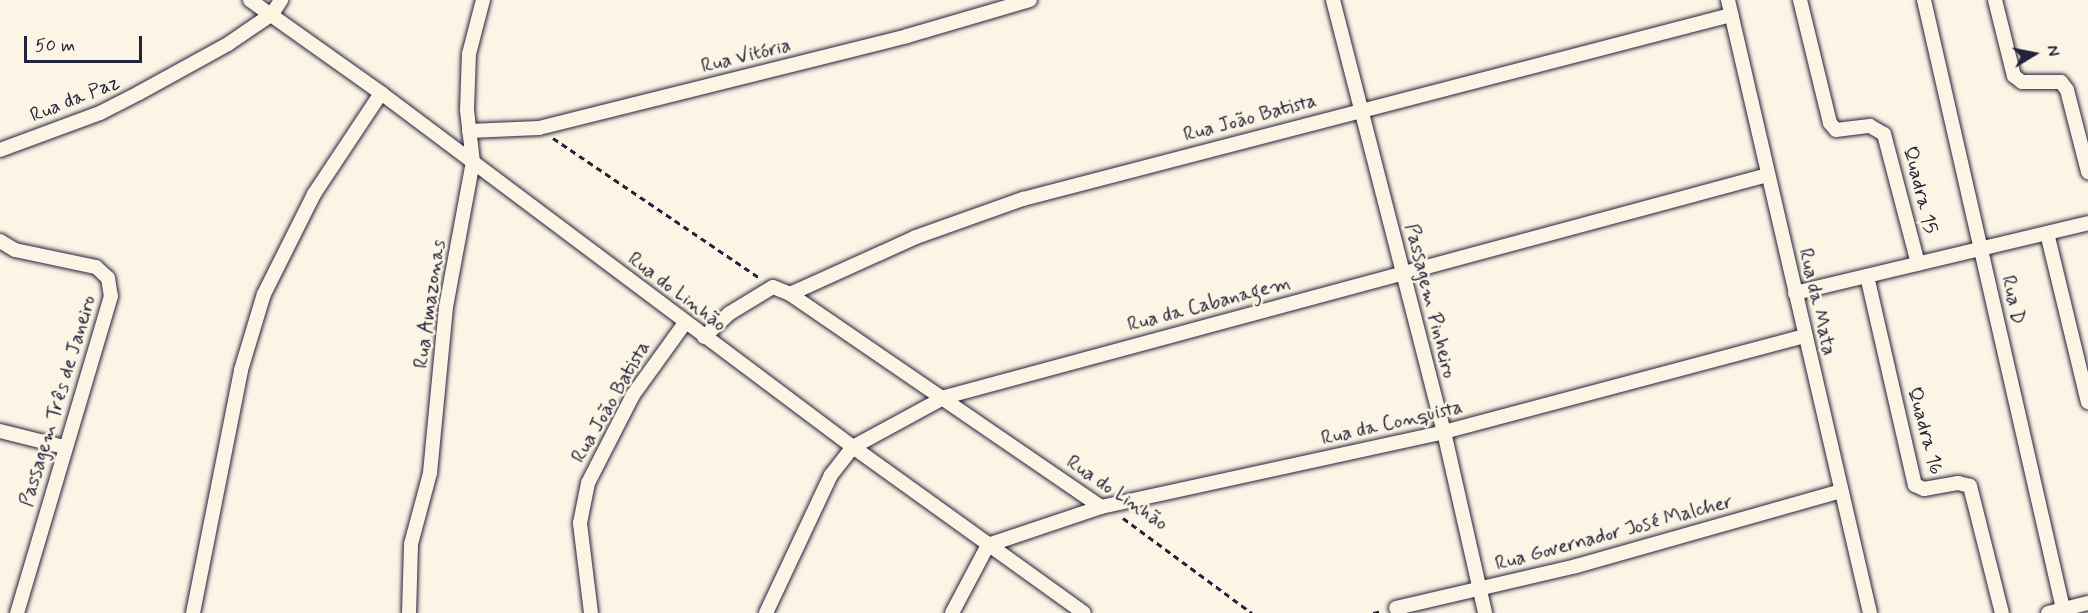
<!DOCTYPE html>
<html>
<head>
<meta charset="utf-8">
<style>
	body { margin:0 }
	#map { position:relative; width:2088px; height:613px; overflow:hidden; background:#fcf5e5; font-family:Mynerve,sans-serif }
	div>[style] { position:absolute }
	.path>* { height:3px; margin-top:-1.5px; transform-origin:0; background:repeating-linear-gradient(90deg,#22223b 0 6px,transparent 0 10.5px) }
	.roads { filter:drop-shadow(0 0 2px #22223b) drop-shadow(0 0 2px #22223b) }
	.street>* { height:14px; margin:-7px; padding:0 7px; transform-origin:7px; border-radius:7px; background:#fcf5e5 }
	span { translate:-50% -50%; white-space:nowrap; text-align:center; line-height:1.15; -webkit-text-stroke:5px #fcf5e5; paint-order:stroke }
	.street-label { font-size:20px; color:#22223b }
	.north { position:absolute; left:2004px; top:24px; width:60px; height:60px; -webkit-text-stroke:4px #fcf5e5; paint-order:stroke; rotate:80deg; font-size:16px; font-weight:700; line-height:24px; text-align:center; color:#22223b }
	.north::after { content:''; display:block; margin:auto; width:21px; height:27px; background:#22223b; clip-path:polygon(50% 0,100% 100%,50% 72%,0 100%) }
	.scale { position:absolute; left:24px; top:36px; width:118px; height:27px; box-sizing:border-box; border:3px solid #22223b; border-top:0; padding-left:8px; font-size:18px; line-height:21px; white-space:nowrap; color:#22223b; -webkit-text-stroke:4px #fcf5e5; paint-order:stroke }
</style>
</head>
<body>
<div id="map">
	<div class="path">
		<i style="left:553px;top:138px;width:251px;rotate:34.1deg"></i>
		<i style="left:1123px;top:518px;width:160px;rotate:36.4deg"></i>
		<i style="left:1373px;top:613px;width:10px;rotate:-11deg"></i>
	</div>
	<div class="roads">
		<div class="street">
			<i style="left:250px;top:0;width:161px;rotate:35.4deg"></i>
			<i style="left:381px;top:93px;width:590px;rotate:36.87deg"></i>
			<i style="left:853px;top:447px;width:284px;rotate:35.7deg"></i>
			<i style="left:1333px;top:0;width:446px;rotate:75.6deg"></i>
			<i style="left:1444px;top:432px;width:186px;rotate:77.2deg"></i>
			<i style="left:1728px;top:0;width:629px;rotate:76.96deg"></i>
			<i style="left:1800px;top:0;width:127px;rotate:76.3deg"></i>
			<i style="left:1830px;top:123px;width:9px;rotate:49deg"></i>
			<i style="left:1836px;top:130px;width:34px;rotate:-7deg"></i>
			<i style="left:1870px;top:126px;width:16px;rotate:30deg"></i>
			<i style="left:1884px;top:134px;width:134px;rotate:75.3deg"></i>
			<i style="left:1924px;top:0;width:625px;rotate:77.14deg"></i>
			<i style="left:1995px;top:0;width:78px;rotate:76deg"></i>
			<i style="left:2014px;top:76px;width:10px;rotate:37deg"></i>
			<i style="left:2022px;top:82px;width:39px"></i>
			<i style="left:2061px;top:82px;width:10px;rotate:53deg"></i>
			<i style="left:2067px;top:90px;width:85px;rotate:75.6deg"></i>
			<i style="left:469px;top:131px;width:70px;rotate:-2.5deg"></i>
			<i style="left:539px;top:128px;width:379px;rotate:-14deg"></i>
			<i style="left:907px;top:36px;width:128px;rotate:-16.3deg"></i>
			<i style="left:0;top:150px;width:107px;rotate:-20.3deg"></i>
			<i style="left:100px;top:113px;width:44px;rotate:-27.1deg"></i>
			<i style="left:139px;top:93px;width:102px;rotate:-28.8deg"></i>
			<i style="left:228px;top:44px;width:53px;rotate:-34.3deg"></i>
			<i style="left:272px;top:14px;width:17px;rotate:-57deg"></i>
			<i style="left:2047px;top:233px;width:174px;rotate:76.4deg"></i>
			<i style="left:0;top:241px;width:17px;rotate:31deg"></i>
			<i style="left:15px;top:250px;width:83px;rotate:11.9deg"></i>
			<i style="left:96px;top:267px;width:16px;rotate:43deg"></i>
			<i style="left:108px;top:278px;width:18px;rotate:81deg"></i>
			<i style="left:111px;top:296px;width:331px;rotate:106.5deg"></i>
			<i style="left:1867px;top:276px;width:214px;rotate:77.1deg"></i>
			<i style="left:1915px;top:485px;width:10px;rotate:24deg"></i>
			<i style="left:1924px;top:489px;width:35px;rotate:-10deg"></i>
			<i style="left:1958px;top:483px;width:12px;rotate:14deg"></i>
			<i style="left:1970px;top:486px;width:131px;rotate:75.9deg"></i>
			<i style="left:1795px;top:293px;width:301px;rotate:-13.4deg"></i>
			<i style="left:790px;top:294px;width:138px;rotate:-24.3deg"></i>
			<i style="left:916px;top:237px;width:114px;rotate:-19.6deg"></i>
			<i style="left:1023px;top:199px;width:732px;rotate:-14.57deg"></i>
			<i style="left:704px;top:337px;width:35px;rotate:-43deg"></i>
			<i style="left:730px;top:313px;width:50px;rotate:-31.2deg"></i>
			<i style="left:773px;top:287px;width:18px;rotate:22deg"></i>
			<i style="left:790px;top:294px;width:377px;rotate:34.4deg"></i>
			<i style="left:0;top:431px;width:66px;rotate:14deg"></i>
			<i style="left:1396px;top:608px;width:185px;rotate:-13.1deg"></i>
			<i style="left:1576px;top:566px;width:275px;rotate:-15.8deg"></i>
			<i style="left:193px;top:613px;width:248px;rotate:-78.8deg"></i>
			<i style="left:241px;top:370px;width:79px;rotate:-73.2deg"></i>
			<i style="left:264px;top:294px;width:112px;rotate:-63.4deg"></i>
			<i style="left:314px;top:194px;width:121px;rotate:-56.4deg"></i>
			<i style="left:409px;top:613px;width:69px;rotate:-88.3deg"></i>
			<i style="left:411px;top:544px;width:73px;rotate:-75deg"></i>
			<i style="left:430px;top:473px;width:167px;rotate:-84.5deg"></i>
			<i style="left:446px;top:307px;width:147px;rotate:-79.5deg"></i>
			<i style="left:473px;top:162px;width:52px;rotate:-96.6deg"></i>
			<i style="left:467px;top:110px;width:56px;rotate:-88deg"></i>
			<i style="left:469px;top:54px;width:56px;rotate:-75.5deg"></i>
			<i style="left:591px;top:613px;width:91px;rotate:-97deg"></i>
			<i style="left:580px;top:523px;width:41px;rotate:-78.7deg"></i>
			<i style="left:588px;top:483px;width:99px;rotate:-62.9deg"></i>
			<i style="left:633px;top:395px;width:89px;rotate:-54.2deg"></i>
			<i style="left:766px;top:613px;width:153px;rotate:-64.8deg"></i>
			<i style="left:831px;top:475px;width:36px;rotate:-52deg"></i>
			<i style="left:853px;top:447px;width:105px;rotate:-28.5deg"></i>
			<i style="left:945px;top:397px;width:851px;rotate:-15.11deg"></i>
			<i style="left:952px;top:613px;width:77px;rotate:-62.1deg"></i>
			<i style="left:988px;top:545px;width:119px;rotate:-18.6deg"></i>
			<i style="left:1101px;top:507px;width:351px;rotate:-12.3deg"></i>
			<i style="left:1444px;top:432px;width:374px;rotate:-14.9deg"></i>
			<i style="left:2048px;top:613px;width:41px;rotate:-14deg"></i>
		</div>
	</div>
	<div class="street-label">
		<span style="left:746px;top:56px;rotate:-14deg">Rua Vitória</span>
		<span style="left:75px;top:99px;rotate:-22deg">Rua da Paz</span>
		<span style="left:1250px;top:118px;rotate:-15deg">Rua João Batista</span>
		<span style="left:1920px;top:190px;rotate:76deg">Quadra 15</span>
		<span style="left:677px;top:292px;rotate:37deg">Rua do Linhão</span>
		<span style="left:2013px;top:300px;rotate:77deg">Rua D</span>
		<span style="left:1430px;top:301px;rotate:76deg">Passagem Pinheiro</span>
		<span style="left:1817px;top:302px;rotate:77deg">Rua da Mata</span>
		<span style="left:430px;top:304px;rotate:-82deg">Rua Amazonas</span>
		<span style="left:1209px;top:304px;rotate:-15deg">Rua da Cabanagem</span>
		<span style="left:58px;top:401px;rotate:-73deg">Passagem Três de Janeiro</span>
		<span style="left:611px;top:402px;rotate:-60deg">Rua João Batista</span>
		<span style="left:1392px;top:423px;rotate:-13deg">Rua da Conquista</span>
		<span style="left:1925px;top:431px;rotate:75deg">Quadra 16</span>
		<span style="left:1117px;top:493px;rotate:34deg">Rua do Linhão</span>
		<span style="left:1614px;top:533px;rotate:-15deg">Rua Governador José Malcher</span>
	</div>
	<div class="north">N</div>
	<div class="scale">50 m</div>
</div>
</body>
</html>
